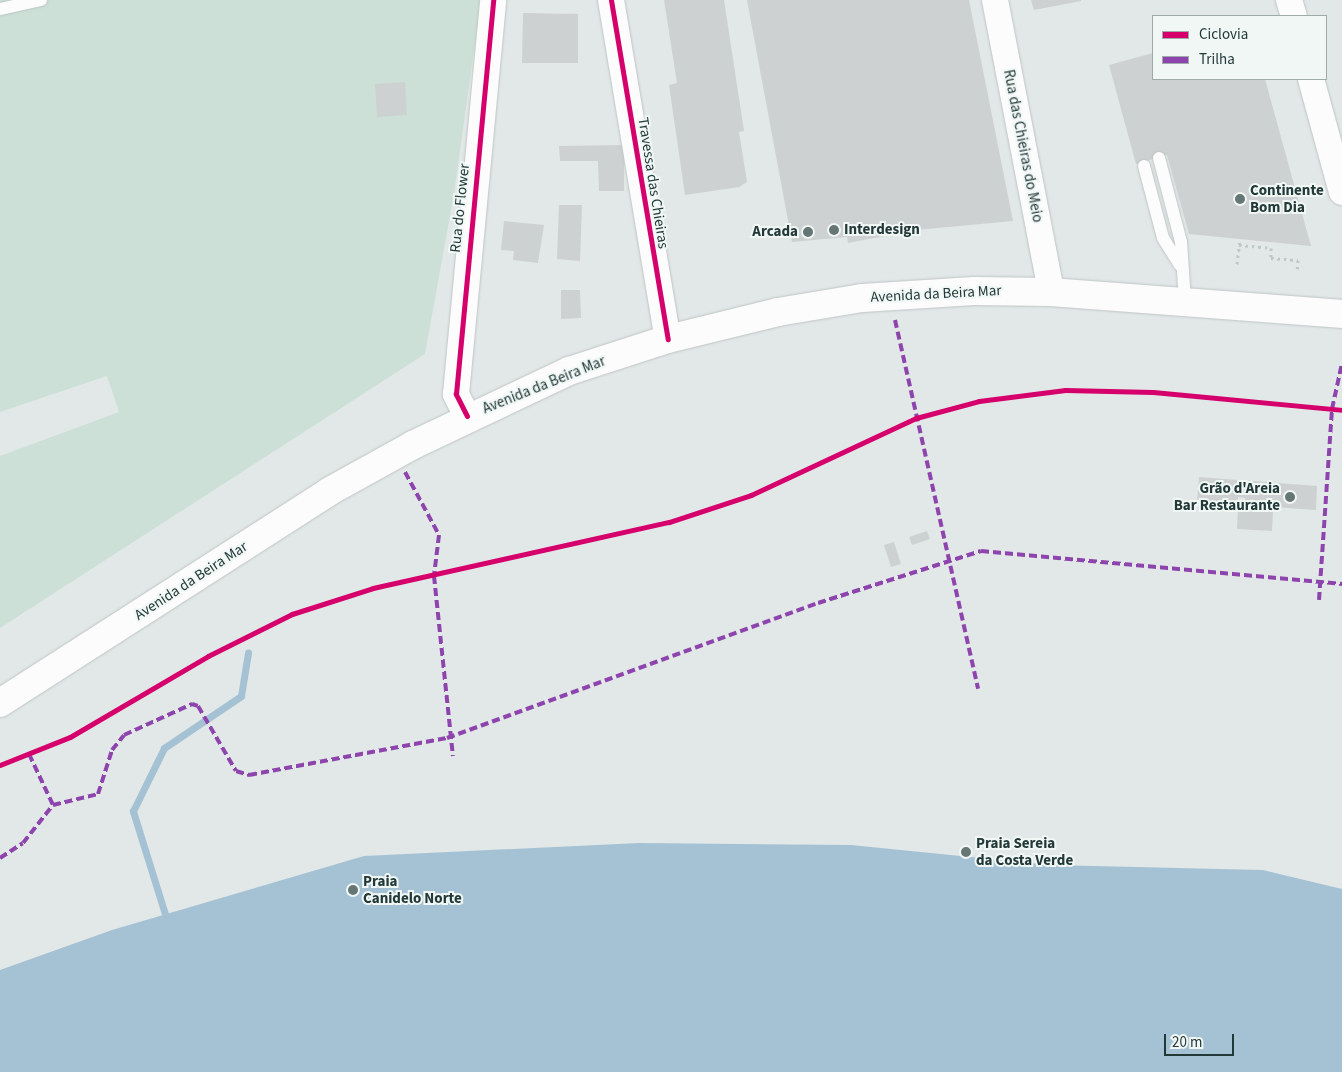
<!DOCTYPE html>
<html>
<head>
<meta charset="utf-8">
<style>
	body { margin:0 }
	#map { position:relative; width:1342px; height:1072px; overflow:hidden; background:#e2e8e7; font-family:"Source Sans 3",sans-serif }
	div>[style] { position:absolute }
	.green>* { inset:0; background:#cce0d7 }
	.water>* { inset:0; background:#a5c2d4 }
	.stream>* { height:7px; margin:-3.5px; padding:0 3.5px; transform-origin:3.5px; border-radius:3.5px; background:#a5c2d4 }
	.building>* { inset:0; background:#cdd1d1 }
	.path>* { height:3px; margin-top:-1.5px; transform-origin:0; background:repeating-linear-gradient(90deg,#bfc8c8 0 2.5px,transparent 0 6.5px) }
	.roads { filter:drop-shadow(0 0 1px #bfc4c4) drop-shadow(0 0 1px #bfc4c4) }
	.service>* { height:12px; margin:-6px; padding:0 6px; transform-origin:6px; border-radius:6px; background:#fbfcfb }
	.minor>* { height:26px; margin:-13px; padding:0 13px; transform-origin:13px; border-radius:13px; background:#fbfcfb }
	.secondary>* { height:28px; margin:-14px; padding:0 14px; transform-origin:14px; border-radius:14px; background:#fbfcfb }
	.quiet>* { height:4px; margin-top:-2px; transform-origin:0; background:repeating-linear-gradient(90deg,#8e44ad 0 8px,transparent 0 12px) }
	.cycleway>* { height:5px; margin:-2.5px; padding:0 2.5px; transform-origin:2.5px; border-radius:2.5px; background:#d6006c }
	.dots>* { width:14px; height:14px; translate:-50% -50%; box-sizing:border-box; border:2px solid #f0f7f5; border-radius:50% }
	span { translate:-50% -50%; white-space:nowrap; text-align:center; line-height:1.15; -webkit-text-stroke:4px #f0f7f5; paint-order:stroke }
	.street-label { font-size:15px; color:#223938 }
	.poi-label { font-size:15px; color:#223938; font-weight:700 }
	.left { translate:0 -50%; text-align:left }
	.right { translate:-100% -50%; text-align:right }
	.legend { position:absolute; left:1152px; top:15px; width:175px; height:65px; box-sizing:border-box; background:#f0f7f5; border:1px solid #9eaba9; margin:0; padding:6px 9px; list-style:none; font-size:15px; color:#223938 }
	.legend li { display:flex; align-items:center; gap:10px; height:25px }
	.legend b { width:25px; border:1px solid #9eaba9 }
	.scale { position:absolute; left:1164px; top:1034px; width:70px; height:22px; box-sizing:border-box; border:2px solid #223938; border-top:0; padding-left:6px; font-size:15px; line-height:18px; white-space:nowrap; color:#223938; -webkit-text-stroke:4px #f0f7f5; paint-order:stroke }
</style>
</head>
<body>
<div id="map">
	<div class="green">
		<i style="clip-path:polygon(0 0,481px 0,454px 194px,425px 354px,0 628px,0 456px,119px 412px,107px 376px,0 412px)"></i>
	</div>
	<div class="water">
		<i style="clip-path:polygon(639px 843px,851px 845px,1051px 865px,1263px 870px,1342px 889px,1342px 1072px,0 1072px,0 970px,112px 930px,364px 856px)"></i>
	</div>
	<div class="stream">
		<i style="left:165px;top:914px;width:108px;rotate:-107.3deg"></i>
		<i style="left:133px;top:811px;width:70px;rotate:-63.8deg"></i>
		<i style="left:164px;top:748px;width:93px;rotate:-34deg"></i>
		<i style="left:241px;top:696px;width:44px;rotate:-80.8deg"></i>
	</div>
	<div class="building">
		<i style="clip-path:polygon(664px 0,724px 0,744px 131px,739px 132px,747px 182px,739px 187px,685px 195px,669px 85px,677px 83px)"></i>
		<i style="clip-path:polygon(747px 0,969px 0,1013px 221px,916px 230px,848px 243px,847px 237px,792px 242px)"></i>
		<i style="clip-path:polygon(1031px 0,1081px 0,1081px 1px,1034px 10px)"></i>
		<i style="clip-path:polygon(523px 13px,578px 14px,578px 63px,522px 63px)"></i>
		<i style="clip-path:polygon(1153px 53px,1153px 79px,1265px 79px,1311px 246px,1189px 234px,1167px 155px,1136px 164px,1109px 65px)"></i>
		<i style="clip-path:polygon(405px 82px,407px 115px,377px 117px,375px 84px)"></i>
		<i style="clip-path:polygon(624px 145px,624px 191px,599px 191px,598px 161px,560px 161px,559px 146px)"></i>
		<i style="clip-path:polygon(559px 205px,582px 205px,580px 261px,557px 259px)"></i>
		<i style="clip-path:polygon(504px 221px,544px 225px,538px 263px,513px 260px,514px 251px,501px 250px)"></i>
		<i style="clip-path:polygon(561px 290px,580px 290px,581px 318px,561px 319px)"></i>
		<i style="clip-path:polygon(1199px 477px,1317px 486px,1316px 510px,1245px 505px,1245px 498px,1238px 497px,1238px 504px,1197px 501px)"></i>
		<i style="clip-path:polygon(1238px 509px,1273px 512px,1272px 531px,1237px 529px)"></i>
		<i style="clip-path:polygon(927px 531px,930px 539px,912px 545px,909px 537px)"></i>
		<i style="clip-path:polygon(894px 542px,901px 564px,891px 567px,884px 545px)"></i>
	</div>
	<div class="path">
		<i style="left:1239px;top:245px;width:32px;rotate:5deg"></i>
		<i style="left:1271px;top:248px;width:10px;rotate:90deg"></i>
		<i style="left:1271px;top:258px;width:27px;rotate:4deg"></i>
		<i style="left:1298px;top:260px;width:11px;rotate:95deg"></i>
		<i style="left:1237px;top:264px;width:25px;rotate:-83deg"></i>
	</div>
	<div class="roads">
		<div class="service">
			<i style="left:0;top:9px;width:42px;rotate:-12.4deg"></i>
			<i style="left:1159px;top:158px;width:87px;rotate:75.3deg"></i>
			<i style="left:1181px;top:242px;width:58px;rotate:86.1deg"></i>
			<i style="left:1144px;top:166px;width:74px;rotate:75.2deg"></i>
			<i style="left:1163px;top:238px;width:32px;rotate:58deg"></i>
		</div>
		<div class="minor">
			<i style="left:611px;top:0;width:344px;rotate:80.5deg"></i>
			<i style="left:995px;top:0;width:297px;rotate:79.1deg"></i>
			<i style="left:1289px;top:0;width:17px;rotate:73deg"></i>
			<i style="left:1311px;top:79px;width:117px;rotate:74.7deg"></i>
			<i style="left:467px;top:416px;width:25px;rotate:-117deg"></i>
			<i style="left:456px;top:394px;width:396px;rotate:-84.6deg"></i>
		</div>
		<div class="secondary">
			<i style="left:0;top:703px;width:392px;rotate:-32.7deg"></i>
			<i style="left:330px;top:491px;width:95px;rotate:-29deg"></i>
			<i style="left:413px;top:445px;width:173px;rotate:-25.4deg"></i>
			<i style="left:569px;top:371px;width:104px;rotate:-17.9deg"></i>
			<i style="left:668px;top:339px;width:113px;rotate:-13.8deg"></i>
			<i style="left:778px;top:312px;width:85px;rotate:-9.5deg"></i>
			<i style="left:862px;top:298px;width:112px;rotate:-3.6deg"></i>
			<i style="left:974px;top:291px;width:77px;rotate:0.7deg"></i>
			<i style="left:1051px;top:292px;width:292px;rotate:4.3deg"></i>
		</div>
	</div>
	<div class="quiet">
		<i style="left:895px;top:320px;width:378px;rotate:77.3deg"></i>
		<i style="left:405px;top:472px;width:72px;rotate:61.6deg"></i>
		<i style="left:439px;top:535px;width:41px;rotate:97deg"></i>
		<i style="left:434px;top:576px;width:181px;rotate:84deg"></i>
		<i style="left:1319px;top:600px;width:191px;rotate:-86.1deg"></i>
		<i style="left:1332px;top:409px;width:47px;rotate:-77.7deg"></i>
		<i style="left:29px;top:754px;width:56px;rotate:64.8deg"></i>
		<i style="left:0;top:858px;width:27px;rotate:-33deg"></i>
		<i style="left:23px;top:843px;width:48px;rotate:-51.7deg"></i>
		<i style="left:53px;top:805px;width:46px;rotate:-13.7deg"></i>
		<i style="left:98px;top:794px;width:46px;rotate:-72.3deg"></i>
		<i style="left:112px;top:750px;width:19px;rotate:-51deg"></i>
		<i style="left:124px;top:735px;width:75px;rotate:-24.5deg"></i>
		<i style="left:192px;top:704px;width:6px;rotate:18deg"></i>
		<i style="left:198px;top:706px;width:75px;rotate:59.7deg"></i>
		<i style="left:236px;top:771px;width:14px;rotate:17deg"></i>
		<i style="left:249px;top:775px;width:201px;rotate:-10.6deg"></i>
		<i style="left:447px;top:738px;width:395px;rotate:-20deg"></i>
		<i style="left:818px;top:603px;width:171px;rotate:-17.7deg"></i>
		<i style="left:981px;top:551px;width:363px;rotate:5.2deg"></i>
	</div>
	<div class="cycleway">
		<i style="left:611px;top:0;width:344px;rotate:80.5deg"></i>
		<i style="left:467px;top:416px;width:25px;rotate:-117deg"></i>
		<i style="left:456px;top:394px;width:396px;rotate:-84.6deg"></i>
		<i style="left:0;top:765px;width:75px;rotate:-21.8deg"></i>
		<i style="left:70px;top:737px;width:160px;rotate:-30.4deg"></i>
		<i style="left:208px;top:656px;width:94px;rotate:-26.6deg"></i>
		<i style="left:292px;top:614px;width:85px;rotate:-17.8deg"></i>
		<i style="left:373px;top:588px;width:303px;rotate:-12.6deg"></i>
		<i style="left:669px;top:522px;width:86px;rotate:-18.2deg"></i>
		<i style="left:751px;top:495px;width:182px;rotate:-25deg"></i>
		<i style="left:916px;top:418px;width:65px;rotate:-15.1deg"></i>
		<i style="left:979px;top:401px;width:87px;rotate:-7.3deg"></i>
		<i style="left:1065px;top:390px;width:88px;rotate:1.3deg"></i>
		<i style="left:1153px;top:392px;width:190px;rotate:5.4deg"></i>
	</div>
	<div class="dots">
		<i style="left:1240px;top:199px;background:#657675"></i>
		<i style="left:834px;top:230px;background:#657675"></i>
		<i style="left:808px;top:232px;background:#657675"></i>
		<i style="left:1290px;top:497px;background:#657675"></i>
		<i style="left:966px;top:852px;background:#657675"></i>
		<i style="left:353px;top:890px;background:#657675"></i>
	</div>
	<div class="street-label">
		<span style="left:1023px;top:146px;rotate:79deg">Rua das Chieiras do Meio</span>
		<span style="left:653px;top:183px;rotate:81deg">Travessa das Chieiras</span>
		<span style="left:460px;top:208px;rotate:-84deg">Rua do Flower</span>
		<span style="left:936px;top:294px;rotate:-3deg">Avenida da Beira Mar</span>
		<span style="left:544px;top:385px;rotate:-22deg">Avenida da Beira Mar</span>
		<span style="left:191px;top:581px;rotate:-33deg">Avenida da Beira Mar</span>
	</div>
	<div class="poi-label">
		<span class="left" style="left:1250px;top:199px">Continente<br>Bom Dia</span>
		<span class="left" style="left:844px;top:230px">Interdesign</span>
		<span class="right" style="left:798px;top:232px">Arcada</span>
		<span class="right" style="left:1280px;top:497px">Grão d'Areia<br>Bar Restaurante</span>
		<span class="left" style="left:976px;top:852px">Praia Sereia<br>da Costa Verde</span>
		<span class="left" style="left:363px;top:890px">Praia<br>Canidelo Norte</span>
	</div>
	<ul class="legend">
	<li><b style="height:6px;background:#d6006c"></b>Ciclovia</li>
	<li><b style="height:6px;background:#8e44ad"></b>Trilha</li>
	</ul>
	<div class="scale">20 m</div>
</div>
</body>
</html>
